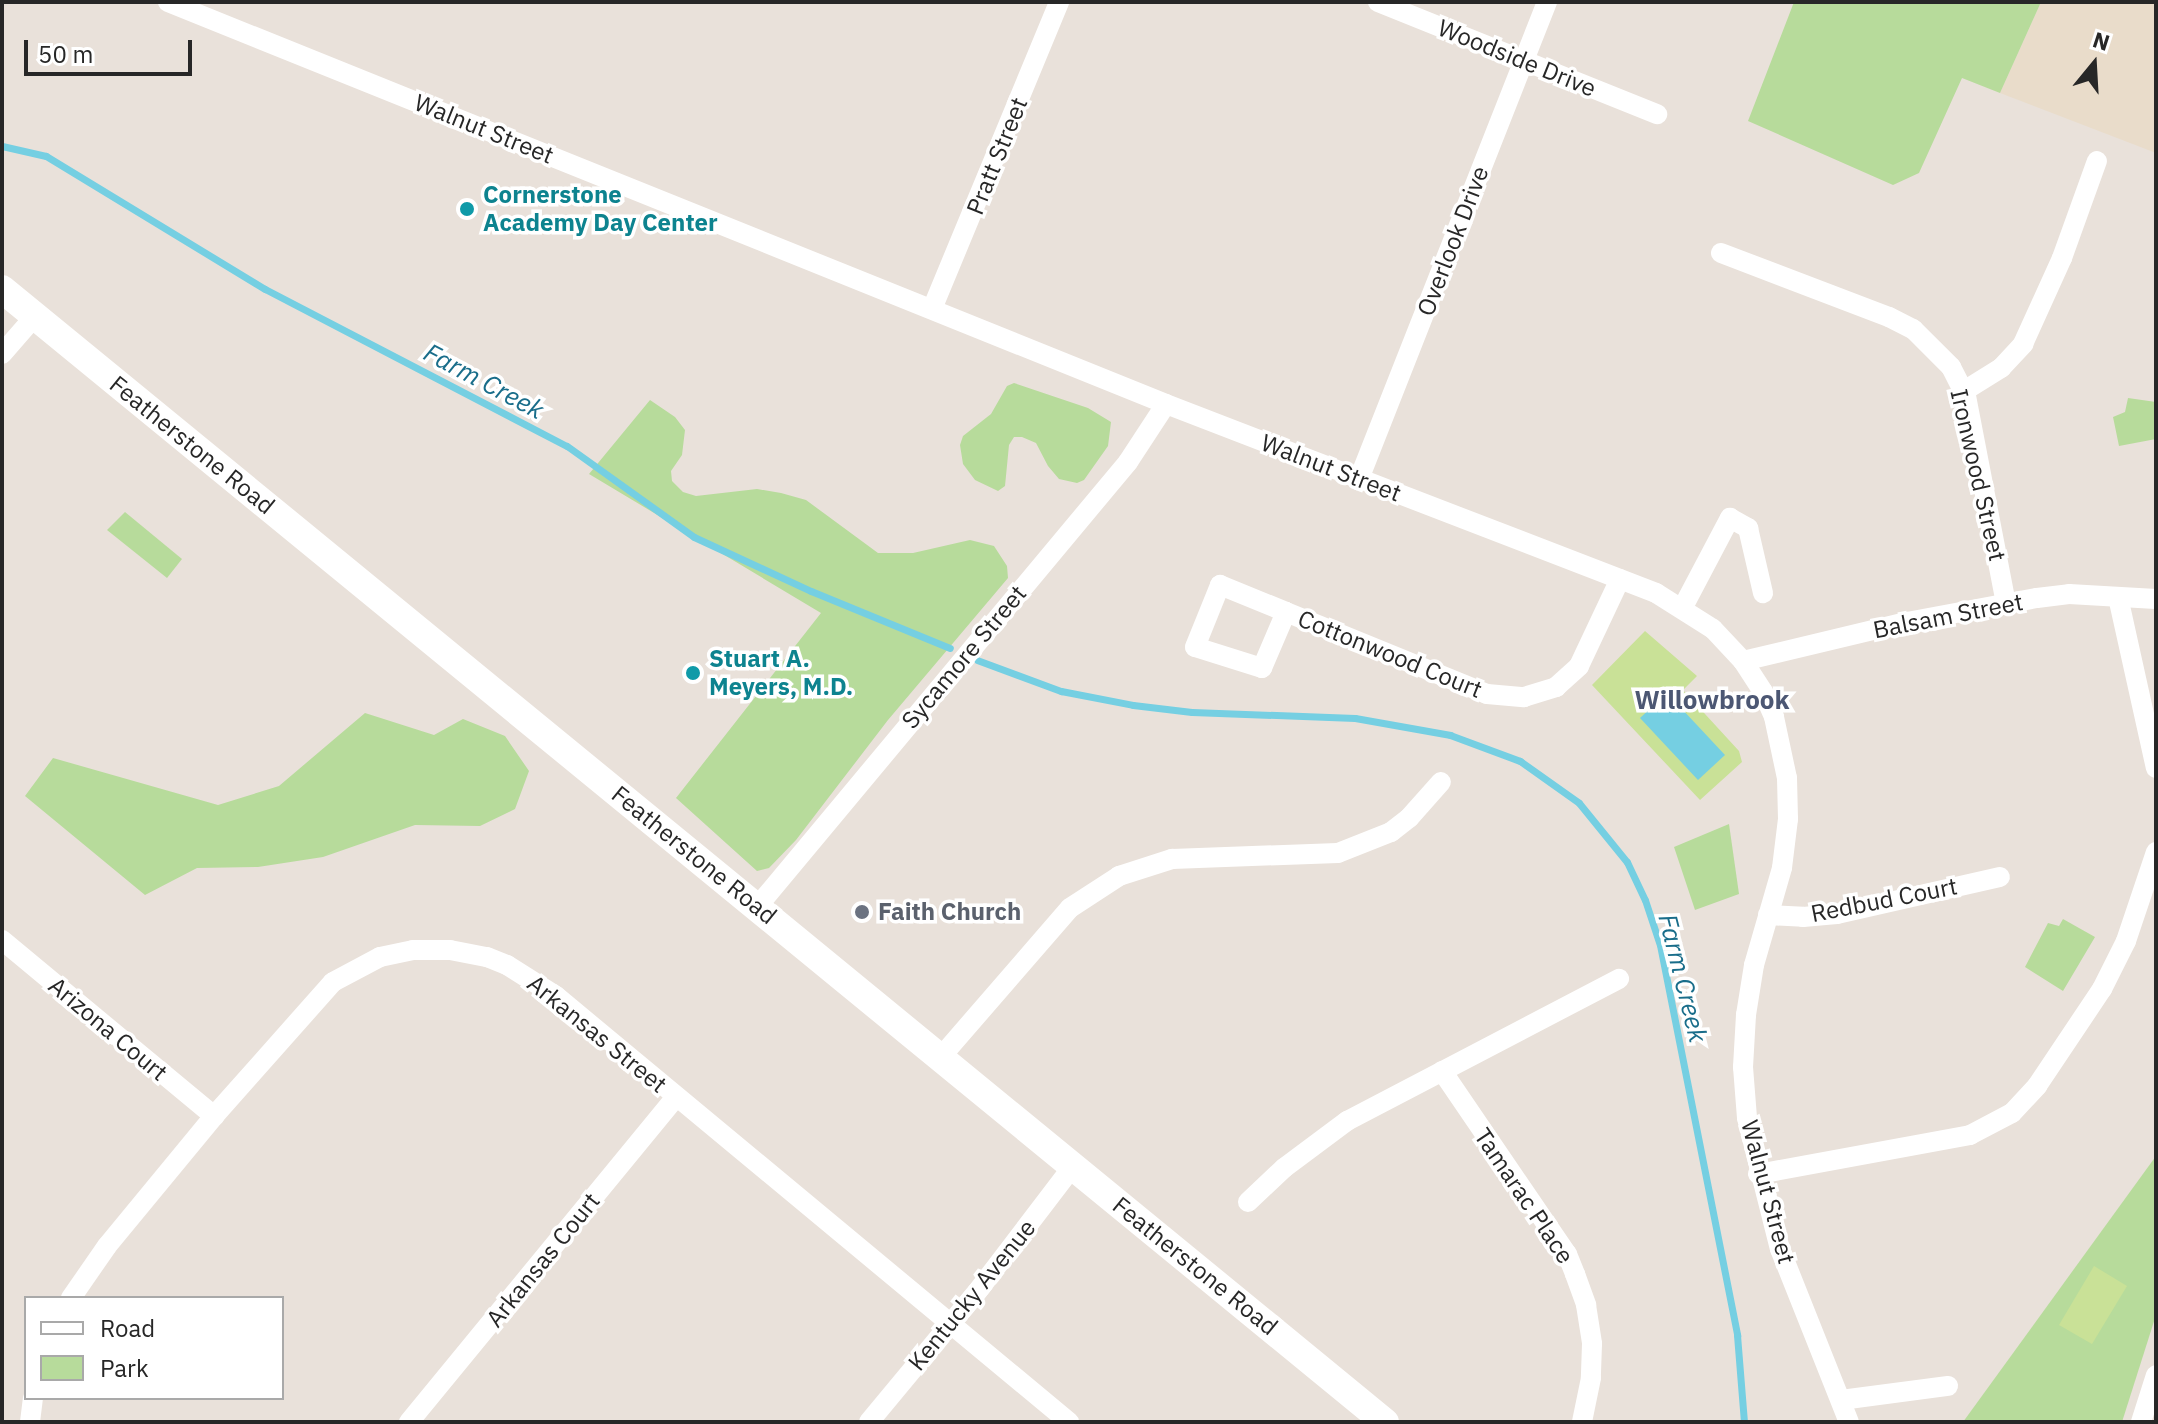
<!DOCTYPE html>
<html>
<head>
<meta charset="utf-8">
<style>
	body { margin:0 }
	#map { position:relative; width:2158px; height:1424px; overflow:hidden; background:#e9e1da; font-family:"IBM Plex Sans",sans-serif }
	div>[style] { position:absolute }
	.education>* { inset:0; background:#e9dcca }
	.green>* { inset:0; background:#b7db9b }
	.pitch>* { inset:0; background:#c9e197 }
	.water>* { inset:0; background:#75cfe2 }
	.stream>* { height:7px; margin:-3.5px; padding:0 3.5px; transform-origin:3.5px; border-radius:3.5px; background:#75cfe2 }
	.street>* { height:20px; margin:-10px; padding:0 10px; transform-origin:10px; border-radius:10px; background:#fff }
	.secondary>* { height:28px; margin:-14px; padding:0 14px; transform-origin:14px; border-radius:14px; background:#fff }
	.dots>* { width:22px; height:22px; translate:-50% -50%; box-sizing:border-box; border:4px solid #fff; border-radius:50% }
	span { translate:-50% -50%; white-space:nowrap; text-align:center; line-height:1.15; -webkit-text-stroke:7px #fff; paint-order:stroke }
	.street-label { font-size:24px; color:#272727 }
	.culture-label { font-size:24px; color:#0d838f; font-weight:700 }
	.left { translate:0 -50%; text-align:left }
	.worship-label { font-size:24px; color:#5b616d; font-weight:700 }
	.water-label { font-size:26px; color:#196d8a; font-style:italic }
	.neighbourhood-label { font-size:26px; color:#4c5773; font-weight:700 }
	.frame { position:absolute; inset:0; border:4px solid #272727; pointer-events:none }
	.legend { position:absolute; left:24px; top:1296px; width:260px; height:104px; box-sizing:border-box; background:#fff; border:2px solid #a9a9a9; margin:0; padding:10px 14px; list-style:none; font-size:24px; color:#272727 }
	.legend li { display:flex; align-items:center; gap:16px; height:40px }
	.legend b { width:40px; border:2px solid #a9a9a9 }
	.north { position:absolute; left:2054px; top:24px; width:80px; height:80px; -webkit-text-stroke:6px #fff; paint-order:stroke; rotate:18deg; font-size:22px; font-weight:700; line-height:32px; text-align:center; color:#272727 }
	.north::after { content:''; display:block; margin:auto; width:28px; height:36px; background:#272727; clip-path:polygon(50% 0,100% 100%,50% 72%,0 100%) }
	.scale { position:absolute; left:24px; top:40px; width:168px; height:36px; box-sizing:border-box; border:4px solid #272727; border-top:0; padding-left:10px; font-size:24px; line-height:28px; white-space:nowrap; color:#272727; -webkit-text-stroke:6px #fff; paint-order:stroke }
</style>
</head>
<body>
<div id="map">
	<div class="education">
		<i style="clip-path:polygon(2041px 2px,2156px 2px,2156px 153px,2000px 93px)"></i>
	</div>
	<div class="green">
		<i style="clip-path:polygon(1794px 2px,2041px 2px,2000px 93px,1962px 78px,1919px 173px,1893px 185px,1748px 121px)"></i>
		<i style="clip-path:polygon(1014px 383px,1088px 408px,1111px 422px,1108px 446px,1084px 480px,1077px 483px,1059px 479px,1048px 466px,1036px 443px,1022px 437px,1014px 437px,1009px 445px,1005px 486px,998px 491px,975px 480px,963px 464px,960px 445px,963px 436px,991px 414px,1007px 386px)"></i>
		<i style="clip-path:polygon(2128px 398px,2156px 402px,2156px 439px,2119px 446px,2113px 417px,2125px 412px)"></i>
		<i style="clip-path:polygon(650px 400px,675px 417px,685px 430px,682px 455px,671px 471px,672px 481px,683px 492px,696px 496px,757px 489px,781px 493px,806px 500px,878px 553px,913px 553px,970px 540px,994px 546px,1007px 566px,1008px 578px,888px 720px,796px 840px,769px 868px,757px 871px,676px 798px,821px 613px,589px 474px)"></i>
		<i style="clip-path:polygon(125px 512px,182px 559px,167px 578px,107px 530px)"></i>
		<i style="clip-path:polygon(365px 713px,434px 735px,463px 719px,505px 736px,529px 771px,515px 809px,480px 826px,415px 825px,323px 857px,258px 867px,197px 868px,145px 895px,25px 796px,53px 758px,218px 805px,279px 786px)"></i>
		<i style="clip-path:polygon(1729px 824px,1739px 894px,1695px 910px,1674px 847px)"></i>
		<i style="clip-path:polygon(2063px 919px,2095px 937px,2063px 991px,2025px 967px,2048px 923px,2059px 926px)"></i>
		<i style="clip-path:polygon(2156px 1156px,2156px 1315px,2122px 1422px,1963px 1422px)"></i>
	</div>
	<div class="pitch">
		<i style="clip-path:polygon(1645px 631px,1697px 676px,1683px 690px,1739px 751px,1742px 762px,1700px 800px,1592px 685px)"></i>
		<i style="clip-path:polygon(2094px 1266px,2127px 1286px,2092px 1344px,2059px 1325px)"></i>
	</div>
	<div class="water">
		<i style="clip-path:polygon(1667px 693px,1725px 755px,1698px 780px,1640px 718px)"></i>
	</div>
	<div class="stream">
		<i style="left:2px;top:146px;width:45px;rotate:12.8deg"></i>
		<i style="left:46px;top:156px;width:256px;rotate:31.3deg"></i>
		<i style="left:265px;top:289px;width:340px;rotate:27.5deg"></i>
		<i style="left:567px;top:446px;width:156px;rotate:35.6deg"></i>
		<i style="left:694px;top:537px;width:129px;rotate:24.8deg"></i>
		<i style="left:811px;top:591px;width:150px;rotate:22.3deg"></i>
		<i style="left:977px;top:660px;width:90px;rotate:20.3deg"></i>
		<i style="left:1061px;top:691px;width:73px;rotate:11deg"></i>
		<i style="left:1133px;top:705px;width:59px;rotate:6.8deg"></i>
		<i style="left:1192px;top:712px;width:163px;rotate:2.1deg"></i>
		<i style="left:1355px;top:718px;width:97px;rotate:10.1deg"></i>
		<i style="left:1450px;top:735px;width:75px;rotate:20.4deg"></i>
		<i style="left:1520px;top:761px;width:72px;rotate:35.4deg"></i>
		<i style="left:1579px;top:803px;width:76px;rotate:50.9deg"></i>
		<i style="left:1627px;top:862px;width:42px;rotate:64.7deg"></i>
		<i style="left:1645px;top:900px;width:47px;rotate:71.6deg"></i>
		<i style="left:1660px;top:945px;width:398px;rotate:78.8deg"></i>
		<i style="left:1737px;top:1335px;width:87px;rotate:85.4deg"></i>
	</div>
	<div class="street">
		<i style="left:168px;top:2px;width:1076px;rotate:21.94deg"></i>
		<i style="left:1166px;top:404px;width:525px;rotate:21.09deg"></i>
		<i style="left:1656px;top:593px;width:67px;rotate:32.3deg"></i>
		<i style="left:1713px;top:629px;width:44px;rotate:46.8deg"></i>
		<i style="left:1743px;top:661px;width:37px;rotate:57deg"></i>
		<i style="left:1763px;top:692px;width:27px;rotate:66deg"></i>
		<i style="left:1774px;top:717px;width:62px;rotate:78deg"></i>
		<i style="left:1787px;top:778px;width:41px;rotate:88.6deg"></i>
		<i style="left:1788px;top:819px;width:49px;rotate:97deg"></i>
		<i style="left:1782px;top:868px;width:101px;rotate:106.1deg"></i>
		<i style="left:1754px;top:965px;width:51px;rotate:99.1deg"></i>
		<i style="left:1746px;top:1015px;width:52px;rotate:93.3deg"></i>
		<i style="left:1743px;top:1067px;width:51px;rotate:85.5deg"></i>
		<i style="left:1747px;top:1118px;width:135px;rotate:75.9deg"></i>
		<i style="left:1780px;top:1249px;width:186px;rotate:68.3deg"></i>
		<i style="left:1378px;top:2px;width:301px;rotate:21.9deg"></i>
		<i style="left:1721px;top:253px;width:180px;rotate:20.9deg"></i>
		<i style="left:1889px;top:317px;width:27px;rotate:27deg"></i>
		<i style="left:1913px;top:329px;width:54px;rotate:45deg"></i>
		<i style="left:1951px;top:367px;width:33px;rotate:63deg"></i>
		<i style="left:1966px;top:396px;width:212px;rotate:79.1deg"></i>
		<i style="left:932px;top:309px;width:332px;rotate:-67.5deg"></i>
		<i style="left:2px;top:354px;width:50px;rotate:-49deg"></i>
		<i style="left:1964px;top:391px;width:44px;rotate:-31.9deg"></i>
		<i style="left:2001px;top:368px;width:33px;rotate:-47deg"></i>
		<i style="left:2023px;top:344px;width:94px;rotate:-65.6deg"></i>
		<i style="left:2062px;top:258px;width:103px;rotate:-70.2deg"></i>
		<i style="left:1359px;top:479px;width:513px;rotate:-68.49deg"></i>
		<i style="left:1220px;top:585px;width:71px;rotate:22.2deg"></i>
		<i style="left:1286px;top:612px;width:61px;rotate:113.2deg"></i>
		<i style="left:1262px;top:668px;width:70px;rotate:-162.6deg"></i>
		<i style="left:1195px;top:647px;width:67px;rotate:-68deg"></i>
		<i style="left:2118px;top:597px;width:175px;rotate:77.5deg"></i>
		<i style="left:1683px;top:607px;width:101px;rotate:-62.2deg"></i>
		<i style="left:1730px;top:518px;width:21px;rotate:29deg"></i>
		<i style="left:1748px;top:528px;width:67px;rotate:77deg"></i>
		<i style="left:1286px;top:612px;width:217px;rotate:22.2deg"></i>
		<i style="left:1487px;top:694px;width:37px;rotate:5deg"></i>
		<i style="left:1524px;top:697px;width:34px;rotate:-17deg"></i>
		<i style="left:1556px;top:687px;width:31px;rotate:-42deg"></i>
		<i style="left:1579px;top:666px;width:96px;rotate:-64.8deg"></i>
		<i style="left:1743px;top:661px;width:169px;rotate:-13.4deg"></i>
		<i style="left:1907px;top:622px;width:132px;rotate:-10.5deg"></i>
		<i style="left:2037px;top:598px;width:32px;rotate:-7deg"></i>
		<i style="left:2069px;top:594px;width:87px;rotate:3.3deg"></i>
		<i style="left:757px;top:907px;width:579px;rotate:-50.18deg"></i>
		<i style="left:1128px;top:462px;width:69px;rotate:-56.8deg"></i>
		<i style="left:1768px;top:915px;width:35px;rotate:3deg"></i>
		<i style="left:1803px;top:917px;width:34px;rotate:-5deg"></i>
		<i style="left:1837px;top:914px;width:167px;rotate:-12.8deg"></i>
		<i style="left:2px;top:940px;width:276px;rotate:39.7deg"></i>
		<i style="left:940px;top:1058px;width:198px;rotate:-49.1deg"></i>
		<i style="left:1070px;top:908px;width:59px;rotate:-33.1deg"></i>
		<i style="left:1119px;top:876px;width:56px;rotate:-17.8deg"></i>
		<i style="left:1172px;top:859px;width:166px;rotate:-2.1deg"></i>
		<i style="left:1338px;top:853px;width:57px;rotate:-21.6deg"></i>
		<i style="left:1391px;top:832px;width:23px;rotate:-38deg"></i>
		<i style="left:1409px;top:818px;width:48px;rotate:-48.4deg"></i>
		<i style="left:1442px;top:1071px;width:222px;rotate:55.7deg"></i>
		<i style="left:1567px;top:1254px;width:22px;rotate:68deg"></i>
		<i style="left:1575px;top:1274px;width:33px;rotate:70deg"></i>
		<i style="left:1586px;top:1305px;width:39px;rotate:81deg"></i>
		<i style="left:1592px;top:1344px;width:34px;rotate:92deg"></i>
		<i style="left:1591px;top:1378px;width:45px;rotate:101.6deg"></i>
		<i style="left:1758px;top:1174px;width:216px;rotate:-10.4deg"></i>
		<i style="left:1970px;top:1135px;width:47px;rotate:-27.6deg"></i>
		<i style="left:2012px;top:1113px;width:37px;rotate:-47deg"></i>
		<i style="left:2037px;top:1086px;width:117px;rotate:-56.2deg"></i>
		<i style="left:2102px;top:989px;width:54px;rotate:-63.4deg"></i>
		<i style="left:2126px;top:941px;width:94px;rotate:-71.4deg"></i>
		<i style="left:1248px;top:1202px;width:50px;rotate:-43.4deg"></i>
		<i style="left:1284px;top:1168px;width:79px;rotate:-36.7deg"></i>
		<i style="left:1347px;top:1121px;width:307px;rotate:-27.6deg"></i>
		<i style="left:71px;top:1298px;width:63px;rotate:-55.3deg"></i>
		<i style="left:107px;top:1246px;width:168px;rotate:-50.5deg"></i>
		<i style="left:214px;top:1116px;width:179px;rotate:-48.4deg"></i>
		<i style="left:333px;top:982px;width:53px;rotate:-28deg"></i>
		<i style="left:380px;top:957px;width:34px;rotate:-12deg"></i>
		<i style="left:413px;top:950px;width:37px"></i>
		<i style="left:450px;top:950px;width:38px;rotate:11deg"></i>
		<i style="left:487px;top:957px;width:22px;rotate:22deg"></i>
		<i style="left:507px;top:965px;width:58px;rotate:32.3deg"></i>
		<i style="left:556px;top:996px;width:667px;rotate:39.71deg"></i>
		<i style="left:1841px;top:1400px;width:108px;rotate:-7.5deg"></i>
		<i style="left:30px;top:1422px;width:24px;rotate:-83deg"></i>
		<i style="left:409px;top:1422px;width:421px;rotate:-50.6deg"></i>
		<i style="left:869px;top:1422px;width:169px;rotate:-50.3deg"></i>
		<i style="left:977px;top:1292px;width:158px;rotate:-52.7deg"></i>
		<i style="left:2141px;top:1422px;width:49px;rotate:-72.3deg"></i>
	</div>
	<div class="secondary">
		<i style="left:2px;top:289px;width:1788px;rotate:39.33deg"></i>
	</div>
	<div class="dots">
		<i style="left:467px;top:209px;background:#0f9aa8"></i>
		<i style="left:693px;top:673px;background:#0f9aa8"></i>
		<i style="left:862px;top:912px;background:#6b7280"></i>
	</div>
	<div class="street-label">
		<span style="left:1517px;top:58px;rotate:22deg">Woodside Drive</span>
		<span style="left:484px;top:129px;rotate:22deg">Walnut Street</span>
		<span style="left:997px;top:156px;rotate:-68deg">Pratt Street</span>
		<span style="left:1453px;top:241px;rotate:-69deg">Overlook Drive</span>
		<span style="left:192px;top:445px;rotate:39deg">Featherstone Road</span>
		<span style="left:1331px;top:468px;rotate:21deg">Walnut Street</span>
		<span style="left:1978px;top:475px;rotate:77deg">Ironwood Street</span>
		<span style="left:1948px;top:616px;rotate:-11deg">Balsam Street</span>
		<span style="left:1390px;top:654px;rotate:22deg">Cottonwood Court</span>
		<span style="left:964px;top:657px;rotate:-50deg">Sycamore Street</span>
		<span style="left:694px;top:855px;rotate:39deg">Featherstone Road</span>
		<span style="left:1884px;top:900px;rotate:-11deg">Redbud Court</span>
		<span style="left:108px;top:1029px;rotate:40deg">Arizona Court</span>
		<span style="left:597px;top:1034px;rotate:39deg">Arkansas Street</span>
		<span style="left:1768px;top:1192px;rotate:75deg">Walnut Street</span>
		<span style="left:1524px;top:1196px;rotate:56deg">Tamarac Place</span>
		<span style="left:543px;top:1260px;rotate:-51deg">Arkansas Court</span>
		<span style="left:1195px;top:1266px;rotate:39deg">Featherstone Road</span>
		<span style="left:972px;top:1295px;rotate:-51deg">Kentucky Avenue</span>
	</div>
	<div class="culture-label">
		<span class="left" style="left:483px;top:209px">Cornerstone<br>Academy Day Center</span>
		<span class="left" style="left:709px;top:673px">Stuart A.<br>Meyers, M.D.</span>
	</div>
	<div class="worship-label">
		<span class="left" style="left:878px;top:912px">Faith Church</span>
	</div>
	<div class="water-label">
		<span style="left:484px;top:381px;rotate:28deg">Farm Creek</span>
		<span style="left:1683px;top:978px;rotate:76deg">Farm Creek</span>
	</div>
	<div class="neighbourhood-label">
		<span style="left:1712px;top:700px">Willowbrook</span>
	</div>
	<div class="frame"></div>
	<ul class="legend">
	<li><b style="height:10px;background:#fff"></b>Road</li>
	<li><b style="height:22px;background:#b7db9b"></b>Park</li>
	</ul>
	<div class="north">N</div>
	<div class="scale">50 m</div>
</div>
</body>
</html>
